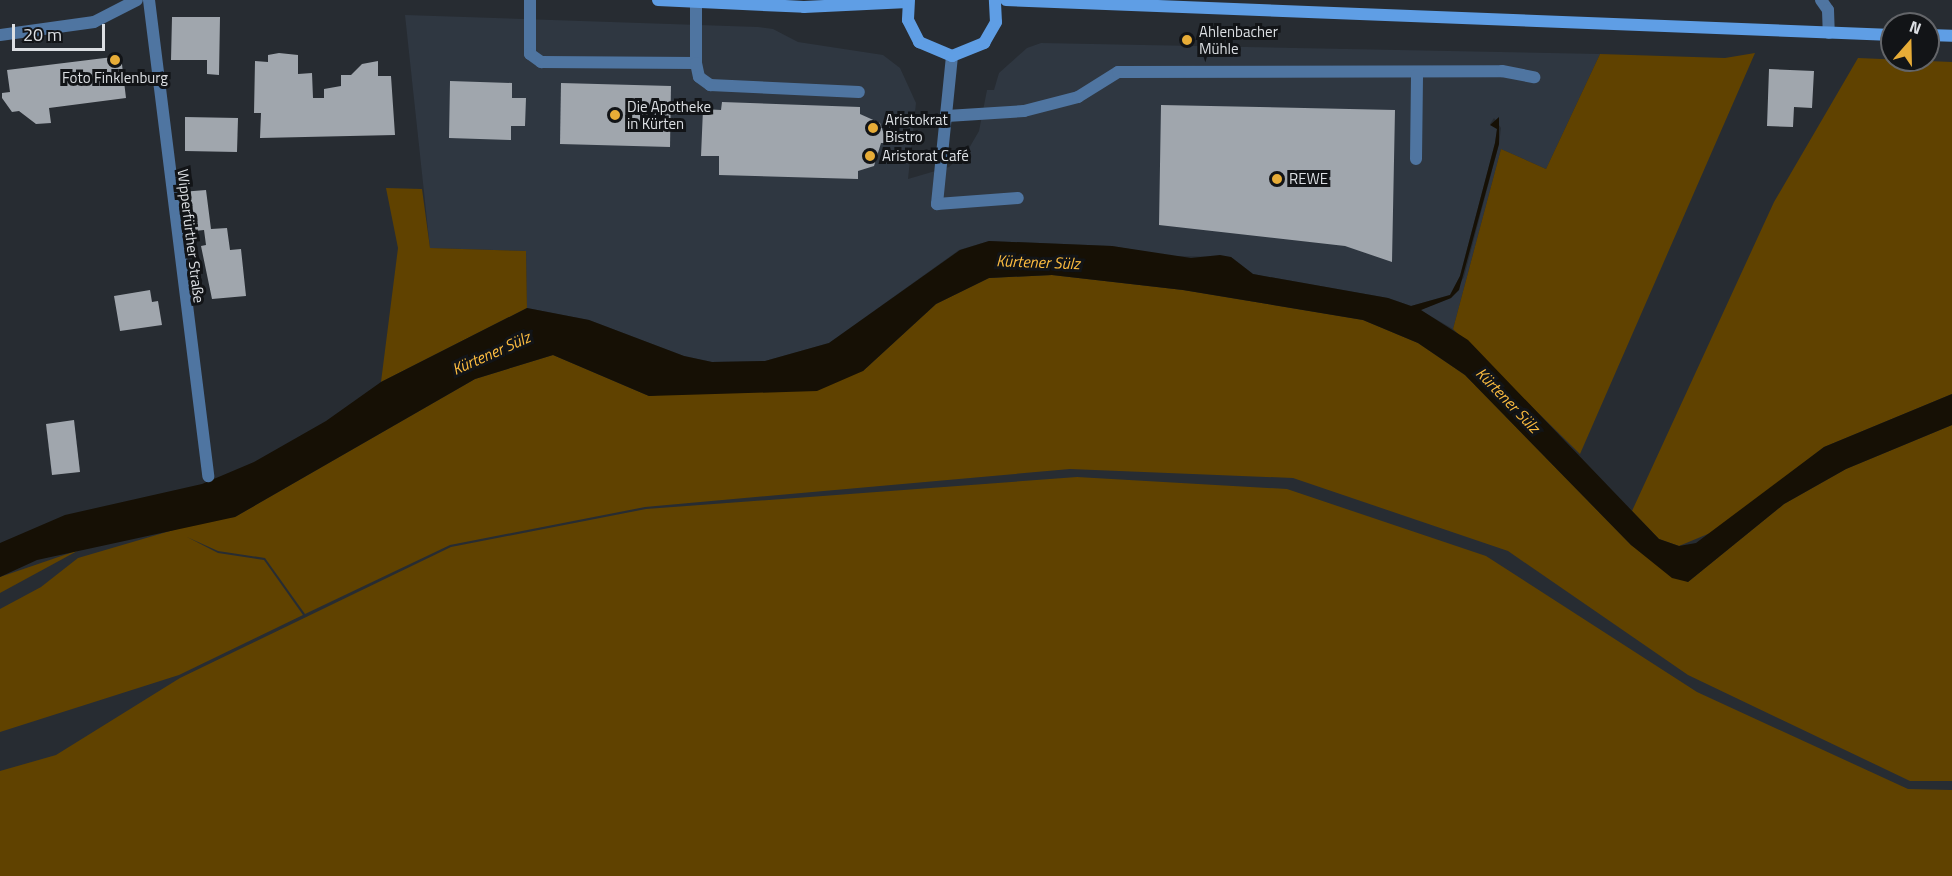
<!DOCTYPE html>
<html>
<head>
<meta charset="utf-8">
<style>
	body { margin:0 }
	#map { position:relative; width:1952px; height:876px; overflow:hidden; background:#272c32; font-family:"Titillium Web",sans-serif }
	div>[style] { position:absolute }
	.built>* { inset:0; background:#2f3741 }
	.green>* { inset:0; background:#604200 }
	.water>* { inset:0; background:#161005 }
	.building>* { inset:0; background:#a0a6ad }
	.lane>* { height:12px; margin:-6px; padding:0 6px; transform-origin:6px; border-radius:6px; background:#4f75a1 }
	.secondary>* { height:12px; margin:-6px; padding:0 6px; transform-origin:6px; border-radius:6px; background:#5f9ee5 }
	.dots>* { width:16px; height:16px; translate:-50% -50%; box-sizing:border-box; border:3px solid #121417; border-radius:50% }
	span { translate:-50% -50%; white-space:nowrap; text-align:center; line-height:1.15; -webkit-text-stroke:6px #121417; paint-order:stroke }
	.poi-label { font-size:15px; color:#dcdfe3 }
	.left { translate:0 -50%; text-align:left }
	.street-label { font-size:15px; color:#dcdfe3 }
	.water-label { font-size:16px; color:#fcbc40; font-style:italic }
	.north { position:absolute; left:1880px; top:12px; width:60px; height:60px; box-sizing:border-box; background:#121417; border:2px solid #636569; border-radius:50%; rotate:20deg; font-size:16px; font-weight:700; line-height:24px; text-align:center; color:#dcdfe3 }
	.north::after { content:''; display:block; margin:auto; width:21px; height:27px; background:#e7ac37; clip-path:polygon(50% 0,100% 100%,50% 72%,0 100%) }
	.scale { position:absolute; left:12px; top:24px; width:93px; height:27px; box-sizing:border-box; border:3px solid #dcdfe3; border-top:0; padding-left:8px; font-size:18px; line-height:21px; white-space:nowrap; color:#dcdfe3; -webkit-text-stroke:4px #121417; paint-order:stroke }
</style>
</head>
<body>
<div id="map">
	<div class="built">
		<i style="clip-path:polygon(405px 15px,758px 27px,773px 29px,798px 42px,883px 55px,900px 68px,916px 103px,908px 179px,949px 167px,968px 150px,979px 131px,987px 90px,994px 90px,999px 73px,1027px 48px,1041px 43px,1600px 54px,1546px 169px,1501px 149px,1453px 329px,1420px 310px,1451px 298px,1464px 277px,1499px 144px,1501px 128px,1494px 118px,1490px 124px,1497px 129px,1495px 143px,1460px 276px,1450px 295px,1411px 306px,1388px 298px,1253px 274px,1231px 257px,1169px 256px,1112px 246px,989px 241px,959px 250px,829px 343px,765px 361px,712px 362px,684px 356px,589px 320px,527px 308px,526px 251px,430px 248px)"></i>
	</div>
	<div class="green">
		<i style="clip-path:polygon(1755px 53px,1580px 454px,1453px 329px,1501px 149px,1546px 169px,1600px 54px,1725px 58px)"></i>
		<i style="clip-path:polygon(1858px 58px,1952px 62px,1952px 394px,1824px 447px,1715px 531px,1679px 546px,1659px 539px,1632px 511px,1774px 202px)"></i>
		<i style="clip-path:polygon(386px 188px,422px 189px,430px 248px,526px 251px,527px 308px,381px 382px,398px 248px)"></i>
		<i style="clip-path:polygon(1052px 275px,1183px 290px,1363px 320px,1418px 343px,1465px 375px,1631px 545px,1688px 582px,1784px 504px,1846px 469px,1952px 425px,1952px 781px,1910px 781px,1688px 675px,1508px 551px,1293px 478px,1070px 469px,645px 507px,450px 545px,305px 614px,265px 558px,218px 551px,187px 537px,218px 553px,264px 560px,303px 615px,179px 675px,0 732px,0 609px,41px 587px,78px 558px,211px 519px,235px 517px,475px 379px,553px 355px,649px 396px,863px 371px,936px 304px,989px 278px)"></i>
		<i style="clip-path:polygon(1077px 477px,1287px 489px,1486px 556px,1697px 692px,1908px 789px,1952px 790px,1952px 876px,0 876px,0 771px,56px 755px,180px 678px,451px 547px,646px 509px)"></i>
		<i style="clip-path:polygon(79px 550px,46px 568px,0 593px,0 577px)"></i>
	</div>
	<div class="water">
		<i style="clip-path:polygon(1499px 117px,1499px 144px,1459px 290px,1451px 298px,1421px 310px,1468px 340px,1659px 539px,1679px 546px,1696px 543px,1824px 447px,1952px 394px,1952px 425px,1846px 469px,1784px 504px,1688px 582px,1672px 578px,1631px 545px,1465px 375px,1418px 343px,1363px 320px,1183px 290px,1052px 275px,989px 278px,936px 304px,863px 371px,817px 391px,649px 396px,553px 355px,475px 379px,235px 517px,37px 560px,0 577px,0 543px,65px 515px,202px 484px,254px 462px,326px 421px,381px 382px,527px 308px,589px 320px,684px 356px,712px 362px,765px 361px,829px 343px,960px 250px,989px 241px,1112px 246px,1191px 258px,1220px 255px,1231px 257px,1253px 274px,1388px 298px,1411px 306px,1450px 295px,1460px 276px,1495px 143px,1497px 129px,1490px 125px)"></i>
	</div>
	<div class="building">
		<i style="clip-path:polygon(172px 17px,220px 17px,219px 75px,207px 74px,207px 60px,171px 60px)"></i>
		<i style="clip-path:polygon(279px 53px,298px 55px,298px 74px,312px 73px,313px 98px,324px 98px,324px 89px,341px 86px,341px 75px,351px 75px,362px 64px,378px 61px,378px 76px,391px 76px,395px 135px,260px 138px,261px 113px,254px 113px,255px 61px,268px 62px,268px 55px)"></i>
		<i style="clip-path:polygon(121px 56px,126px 98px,49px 108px,51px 123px,36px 124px,19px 111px,12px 112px,2px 98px,2px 93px,10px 92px,7px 70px)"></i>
		<i style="clip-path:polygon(1769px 69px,1814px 71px,1812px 108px,1794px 107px,1793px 127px,1767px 126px)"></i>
		<i style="clip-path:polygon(450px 81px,512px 83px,512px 98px,526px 98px,525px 126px,511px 126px,511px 140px,449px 138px)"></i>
		<i style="clip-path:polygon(561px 83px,671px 86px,670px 147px,560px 144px)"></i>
		<i style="clip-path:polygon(722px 102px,860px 107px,860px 114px,880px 123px,887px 143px,881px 143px,874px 166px,858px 171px,858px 179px,719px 175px,719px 156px,701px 156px,703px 109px,721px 110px)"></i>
		<i style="clip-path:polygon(1161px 105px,1395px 110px,1392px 262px,1345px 246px,1159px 225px)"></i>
		<i style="clip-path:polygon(185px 117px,238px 118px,237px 152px,185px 151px)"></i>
		<i style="clip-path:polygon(206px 190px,211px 229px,227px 228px,230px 250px,241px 249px,246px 296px,212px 299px,201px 246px,206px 245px,204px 230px,185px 232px,181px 192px)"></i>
		<i style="clip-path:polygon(150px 290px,152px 302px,158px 301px,162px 325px,120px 331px,114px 296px)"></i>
		<i style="clip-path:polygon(74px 420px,80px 472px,52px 475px,46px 424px)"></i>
	</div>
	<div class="lane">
		<i style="left:149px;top:0;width:480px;rotate:82.9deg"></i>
		<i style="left:530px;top:0;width:54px;rotate:90deg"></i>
		<i style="left:530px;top:54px;width:14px;rotate:36deg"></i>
		<i style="left:541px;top:62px;width:155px;rotate:0.4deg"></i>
		<i style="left:1821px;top:0;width:12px;rotate:55deg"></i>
		<i style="left:1828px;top:10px;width:23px;rotate:88deg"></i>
		<i style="left:696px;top:2px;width:61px;rotate:90deg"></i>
		<i style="left:696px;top:63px;width:14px;rotate:78deg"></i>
		<i style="left:699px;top:77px;width:14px;rotate:36deg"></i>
		<i style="left:710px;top:85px;width:149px;rotate:2.7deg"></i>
		<i style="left:0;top:35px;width:95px;rotate:-7.9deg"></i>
		<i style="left:94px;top:22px;width:48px;rotate:-27.1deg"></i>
		<i style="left:952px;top:56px;width:149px;rotate:95.8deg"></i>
		<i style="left:937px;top:204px;width:81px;rotate:-4.2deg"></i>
		<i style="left:947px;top:116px;width:77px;rotate:-3.7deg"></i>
		<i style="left:1024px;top:111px;width:56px;rotate:-14.5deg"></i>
		<i style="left:1078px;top:97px;width:47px;rotate:-32deg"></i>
		<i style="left:1118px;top:72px;width:384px;rotate:-0.1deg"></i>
		<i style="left:1502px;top:71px;width:33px;rotate:11deg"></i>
		<i style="left:1416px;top:159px;width:84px;rotate:-89.3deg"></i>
	</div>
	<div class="secondary">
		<i style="left:658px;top:0;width:146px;rotate:2.7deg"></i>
		<i style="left:804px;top:7px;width:104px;rotate:-2.8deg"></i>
		<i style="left:909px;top:0;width:20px;rotate:93deg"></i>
		<i style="left:908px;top:20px;width:25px;rotate:63deg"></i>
		<i style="left:919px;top:42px;width:36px;rotate:23deg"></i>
		<i style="left:952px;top:56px;width:35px;rotate:-22deg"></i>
		<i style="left:984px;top:43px;width:24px;rotate:-60deg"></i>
		<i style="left:996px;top:22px;width:22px;rotate:-93deg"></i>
		<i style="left:1006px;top:0;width:887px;rotate:2.26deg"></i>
		<i style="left:1928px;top:35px;width:24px;rotate:2deg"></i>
	</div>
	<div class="dots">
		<i style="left:1187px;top:40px;background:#e7ac37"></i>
		<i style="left:115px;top:60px;background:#e7ac37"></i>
		<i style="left:615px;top:115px;background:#e7ac37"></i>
		<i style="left:873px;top:128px;background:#e7ac37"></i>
		<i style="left:870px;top:156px;background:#e7ac37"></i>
		<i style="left:1277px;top:179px;background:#e7ac37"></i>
	</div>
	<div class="poi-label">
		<span class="left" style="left:1199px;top:40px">Ahlenbacher<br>Mühle</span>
		<span style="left:115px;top:78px">Foto Finklenburg</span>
		<span class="left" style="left:627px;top:115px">Die Apotheke<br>in Kürten</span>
		<span class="left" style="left:885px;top:128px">Aristokrat<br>Bistro</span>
		<span class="left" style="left:882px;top:156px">Aristorat Café</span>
		<span class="left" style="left:1289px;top:179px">REWE</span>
	</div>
	<div class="street-label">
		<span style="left:191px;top:236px;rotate:83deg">Wipperfürther Straße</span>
	</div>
	<div class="water-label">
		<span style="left:1038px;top:262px;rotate:2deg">Kürtener Sülz</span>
		<span style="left:491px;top:353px;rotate:-24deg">Kürtener Sülz</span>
		<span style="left:1508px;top:400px;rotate:46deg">Kürtener Sülz</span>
	</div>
	<div class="north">N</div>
	<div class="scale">20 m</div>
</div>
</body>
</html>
